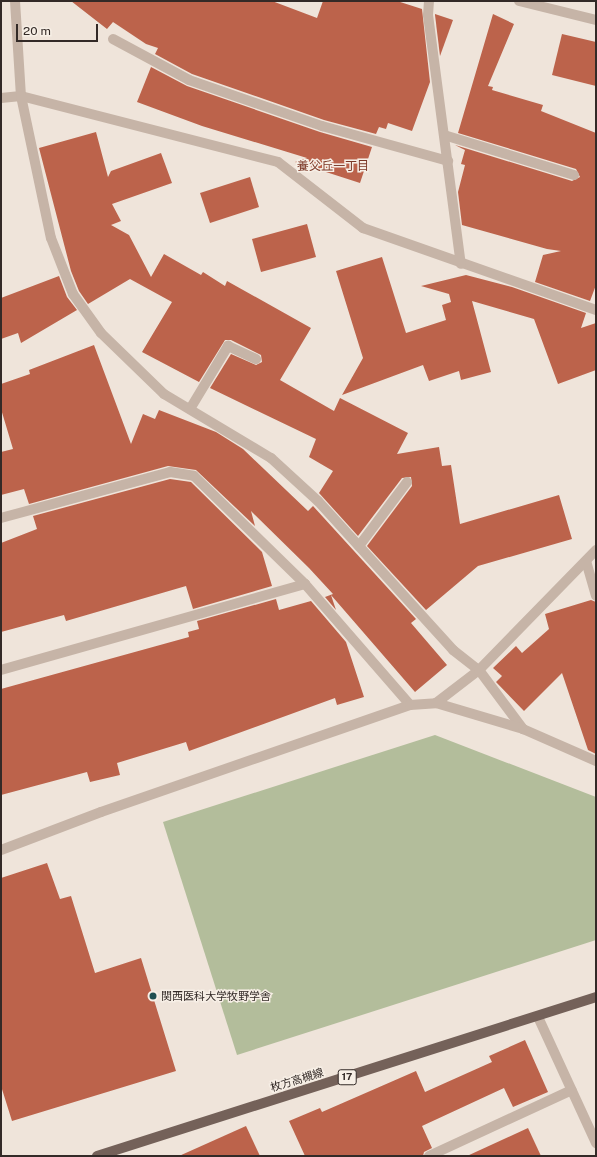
<!DOCTYPE html>
<html>
<head>
<meta charset="utf-8">
<style>
	body { margin:0 }
	#map { position:relative; width:597px; height:1157px; overflow:hidden; background:#efe4da; font-family:"Public Sans","Noto Sans JP",sans-serif }
	div>[style] { position:absolute }
	.green>* { inset:0; background:#b3bd9b }
	.building>* { inset:0; background:#bc634b }
	.lane>* { height:10px; margin:-5px; padding:0 5px; transform-origin:5px; border-radius:5px; background:#c6b4a7 }
	.street>* { height:10px; margin:-5px; padding:0 5px; transform-origin:5px; border-radius:5px; background:#c6b4a7 }
	.primary>* { height:10px; margin:-5px; padding:0 5px; transform-origin:5px; border-radius:5px; background:#746159 }
	.dots>* { width:11px; height:11px; translate:-50% -50%; box-sizing:border-box; border:2px solid #f7efe6; border-radius:50% }
	span { translate:-50% -50%; white-space:nowrap; text-align:center; line-height:1.15; -webkit-text-stroke:3px #f7efe6; paint-order:stroke }
	.shield-label span { padding:1px 3px; background:#f7efe6; border:1px solid; border-radius:3px; -webkit-text-stroke-width:0 }
	.shield-label { font-size:10px; color:#332a27; font-weight:700 }
	.poi-label { font-size:11px; color:#332a27 }
	.left { translate:0 -50%; text-align:left }
	.street-label { font-size:11px; color:#332a27 }
	.neighbourhood-label { font-size:12px; color:#7b3827 }
	.frame { position:absolute; inset:0; border:2px solid #332a27; pointer-events:none }
	.scale { position:absolute; left:16px; top:24px; width:82px; height:18px; box-sizing:border-box; border:2px solid #332a27; border-top:0; padding-left:5px; font-size:12px; line-height:14px; white-space:nowrap; color:#332a27; -webkit-text-stroke:3px #f7efe6; paint-order:stroke }
</style>
</head>
<body>
<div id="map">
	<div class="green">
		<i style="clip-path:polygon(435px 735px,596px 797px,596px 940px,237px 1055px,163px 822px)"></i>
	</div>
	<div class="building">
		<i style="clip-path:polygon(71px 1px,272px 1px,317px 18px,323px 1px,397px 1px,422px 9px,430px 82px,412px 131px,388px 123px,386px 129px,379px 127px,376px 134px,324px 120px,192px 74px,155px 54px,158px 48px,146px 44px,113px 22px,107px 29px)"></i>
		<i style="clip-path:polygon(435px 14px,453px 20px,440px 56px,435px 15px)"></i>
		<i style="clip-path:polygon(493px 14px,514px 24px,488px 86px,493px 87px,492px 90px,543px 105px,541px 111px,596px 133px,596px 285px,590px 301px,535px 282px,543px 255px,561px 251px,547px 249px,462px 225px,458px 192px,465px 165px,461px 164px,465px 150px,455px 145px,572px 181px,580px 177px,576px 169px,458px 133px)"></i>
		<i style="clip-path:polygon(562px 34px,596px 42px,596px 86px,552px 75px)"></i>
		<i style="clip-path:polygon(151px 67px,187px 86px,320px 132px,372px 147px,360px 183px,295px 162px,307px 158px,202px 126px,137px 102px)"></i>
		<i style="clip-path:polygon(96px 132px,108px 177px,111px 171px,161px 153px,172px 183px,112px 204px,121px 221px,111px 225px,129px 235px,151px 277px,164px 254px,201px 275px,203px 272px,225px 286px,227px 281px,311px 328px,280px 380px,334px 411px,340px 398px,408px 433px,397px 454px,439px 447px,442px 466px,451px 465px,460px 524px,559px 495px,572px 539px,478px 566px,426px 610px,367px 546px,412px 486px,411px 477px,402px 478px,358px 536px,319px 493px,333px 471px,309px 457px,316px 439px,210px 388px,231px 354px,256px 365px,262px 362px,261px 355px,231px 340px,225px 340px,199px 382px,142px 352px,172px 302px,130px 279px,88px 304px,79px 291px,71px 271px,39px 148px)"></i>
		<i style="clip-path:polygon(250px 177px,259px 207px,210px 223px,200px 193px)"></i>
		<i style="clip-path:polygon(307px 224px,316px 257px,261px 272px,252px 239px)"></i>
		<i style="clip-path:polygon(382px 257px,406px 333px,446px 320px,442px 305px,451px 302px,449px 294px,421px 286px,466px 275px,512px 287px,586px 313px,581px 328px,596px 323px,596px 370px,558px 384px,534px 319px,472px 301px,491px 372px,461px 380px,459px 371px,429px 381px,423px 365px,342px 395px,363px 358px,336px 271px)"></i>
		<i style="clip-path:polygon(59px 276px,67px 297px,77px 310px,21px 343px,18px 333px,1px 339px,1px 298px)"></i>
		<i style="clip-path:polygon(94px 345px,131px 444px,143px 414px,155px 419px,159px 410px,216px 432px,243px 449px,308px 511px,313px 506px,416px 619px,411px 623px,447px 665px,415px 692px,331px 595px,336px 610px,325px 597px,333px 594px,309px 568px,251px 511px,255px 526px,196px 470px,168px 466px,29px 504px,24px 489px,1px 495px,1px 452px,13px 449px,1px 409px,1px 384px,30px 374px,29px 370px)"></i>
		<i style="clip-path:polygon(170px 479px,191px 482px,262px 552px,272px 586px,193px 609px,186px 586px,66px 621px,64px 615px,1px 632px,1px 543px,37px 529px,33px 516px)"></i>
		<i style="clip-path:polygon(276px 599px,279px 610px,311px 601px,346px 642px,364px 697px,337px 705px,335px 698px,189px 751px,186px 742px,117px 763px,120px 775px,90px 782px,87px 772px,1px 795px,1px 689px,189px 637px,188px 632px,199px 629px,197px 621px)"></i>
		<i style="clip-path:polygon(591px 600px,596px 602px,596px 754px,588px 750px,562px 673px,524px 711px,496px 682px,502px 676px,493px 668px,516px 646px,522px 653px,549px 629px,545px 614px)"></i>
		<i style="clip-path:polygon(47px 863px,60px 899px,71px 896px,95px 973px,141px 958px,176px 1071px,12px 1121px,1px 1086px,1px 878px)"></i>
		<i style="clip-path:polygon(525px 1040px,548px 1092px,513px 1107px,504px 1088px,422px 1126px,432px 1148px,424px 1152px,423px 1156px,305px 1156px,289px 1121px,320px 1108px,322px 1112px,416px 1071px,425px 1092px,492px 1062px,489px 1056px)"></i>
		<i style="clip-path:polygon(246px 1126px,260px 1156px,179px 1156px)"></i>
		<i style="clip-path:polygon(528px 1128px,541px 1156px,467px 1156px)"></i>
	</div>
	<div class="lane">
		<i style="left:113px;top:39px;width:86px;rotate:28.3deg"></i>
		<i style="left:189px;top:80px;width:141px;rotate:19.1deg"></i>
		<i style="left:322px;top:126px;width:131px;rotate:15.5deg"></i>
		<i style="left:444px;top:135px;width:136px;rotate:17.1deg"></i>
		<i style="left:190px;top:409px;width:74px;rotate:-58.9deg"></i>
		<i style="left:228px;top:346px;width:31px;rotate:25deg"></i>
		<i style="left:359px;top:546px;width:80px;rotate:-53.1deg"></i>
	</div>
	<div class="street">
		<i style="left:15px;top:1px;width:95px;rotate:86.4deg"></i>
		<i style="left:21px;top:96px;width:265px;rotate:14.4deg"></i>
		<i style="left:278px;top:162px;width:108px;rotate:37.8deg"></i>
		<i style="left:363px;top:228px;width:247px;rotate:19.4deg"></i>
		<i style="left:429px;top:1px;width:14px;rotate:94deg"></i>
		<i style="left:428px;top:15px;width:251px;rotate:82.5deg"></i>
		<i style="left:519px;top:1px;width:79px;rotate:13.9deg"></i>
		<i style="left:1px;top:98px;width:20px;rotate:-6deg"></i>
		<i style="left:21px;top:96px;width:145px;rotate:78.1deg"></i>
		<i style="left:51px;top:238px;width:60px;rotate:68.6deg"></i>
		<i style="left:73px;top:294px;width:48px;rotate:54.3deg"></i>
		<i style="left:101px;top:333px;width:88px;rotate:44.1deg"></i>
		<i style="left:164px;top:394px;width:125px;rotate:30.9deg"></i>
		<i style="left:271px;top:458px;width:64px;rotate:42.5deg"></i>
		<i style="left:318px;top:501px;width:201px;rotate:47.8deg"></i>
		<i style="left:453px;top:650px;width:33px;rotate:38deg"></i>
		<i style="left:479px;top:670px;width:74px;rotate:53.3deg"></i>
		<i style="left:1px;top:518px;width:175px;rotate:-15.2deg"></i>
		<i style="left:170px;top:472px;width:24px;rotate:9deg"></i>
		<i style="left:194px;top:476px;width:155px;rotate:44.2deg"></i>
		<i style="left:305px;top:584px;width:160px;rotate:49deg"></i>
		<i style="left:586px;top:561px;width:36px;rotate:74deg"></i>
		<i style="left:1px;top:670px;width:316px;rotate:-15.8deg"></i>
		<i style="left:436px;top:703px;width:54px;rotate:-37.5deg"></i>
		<i style="left:479px;top:670px;width:168px;rotate:-45.7deg"></i>
		<i style="left:1px;top:850px;width:107px;rotate:-20.8deg"></i>
		<i style="left:101px;top:812px;width:327px;rotate:-19.1deg"></i>
		<i style="left:410px;top:705px;width:26px;rotate:-4deg"></i>
		<i style="left:436px;top:703px;width:91px;rotate:16.6deg"></i>
		<i style="left:523px;top:729px;width:80px;rotate:23.7deg"></i>
		<i style="left:538px;top:1017px;width:139px;rotate:65.3deg"></i>
		<i style="left:429px;top:1156px;width:157px;rotate:-24.8deg"></i>
	</div>
	<div class="primary">
		<i style="left:97px;top:1156px;width:524px;rotate:-17.67deg"></i>
	</div>
	<div class="dots">
		<i style="left:153px;top:996px;background:#204f51"></i>
	</div>
	<div class="shield-label">
		<span style="left:347px;top:1077px">17</span>
	</div>
	<div class="poi-label">
		<span class="left" style="left:161px;top:996px">関西医科大学牧野学舎</span>
	</div>
	<div class="street-label">
		<span style="left:297px;top:1080px;rotate:-17deg">枚方高槻線</span>
	</div>
	<div class="neighbourhood-label">
		<span style="left:333px;top:167px">養父丘一丁目</span>
	</div>
	<div class="frame"></div>
	<div class="scale">20 m</div>
</div>
</body>
</html>
